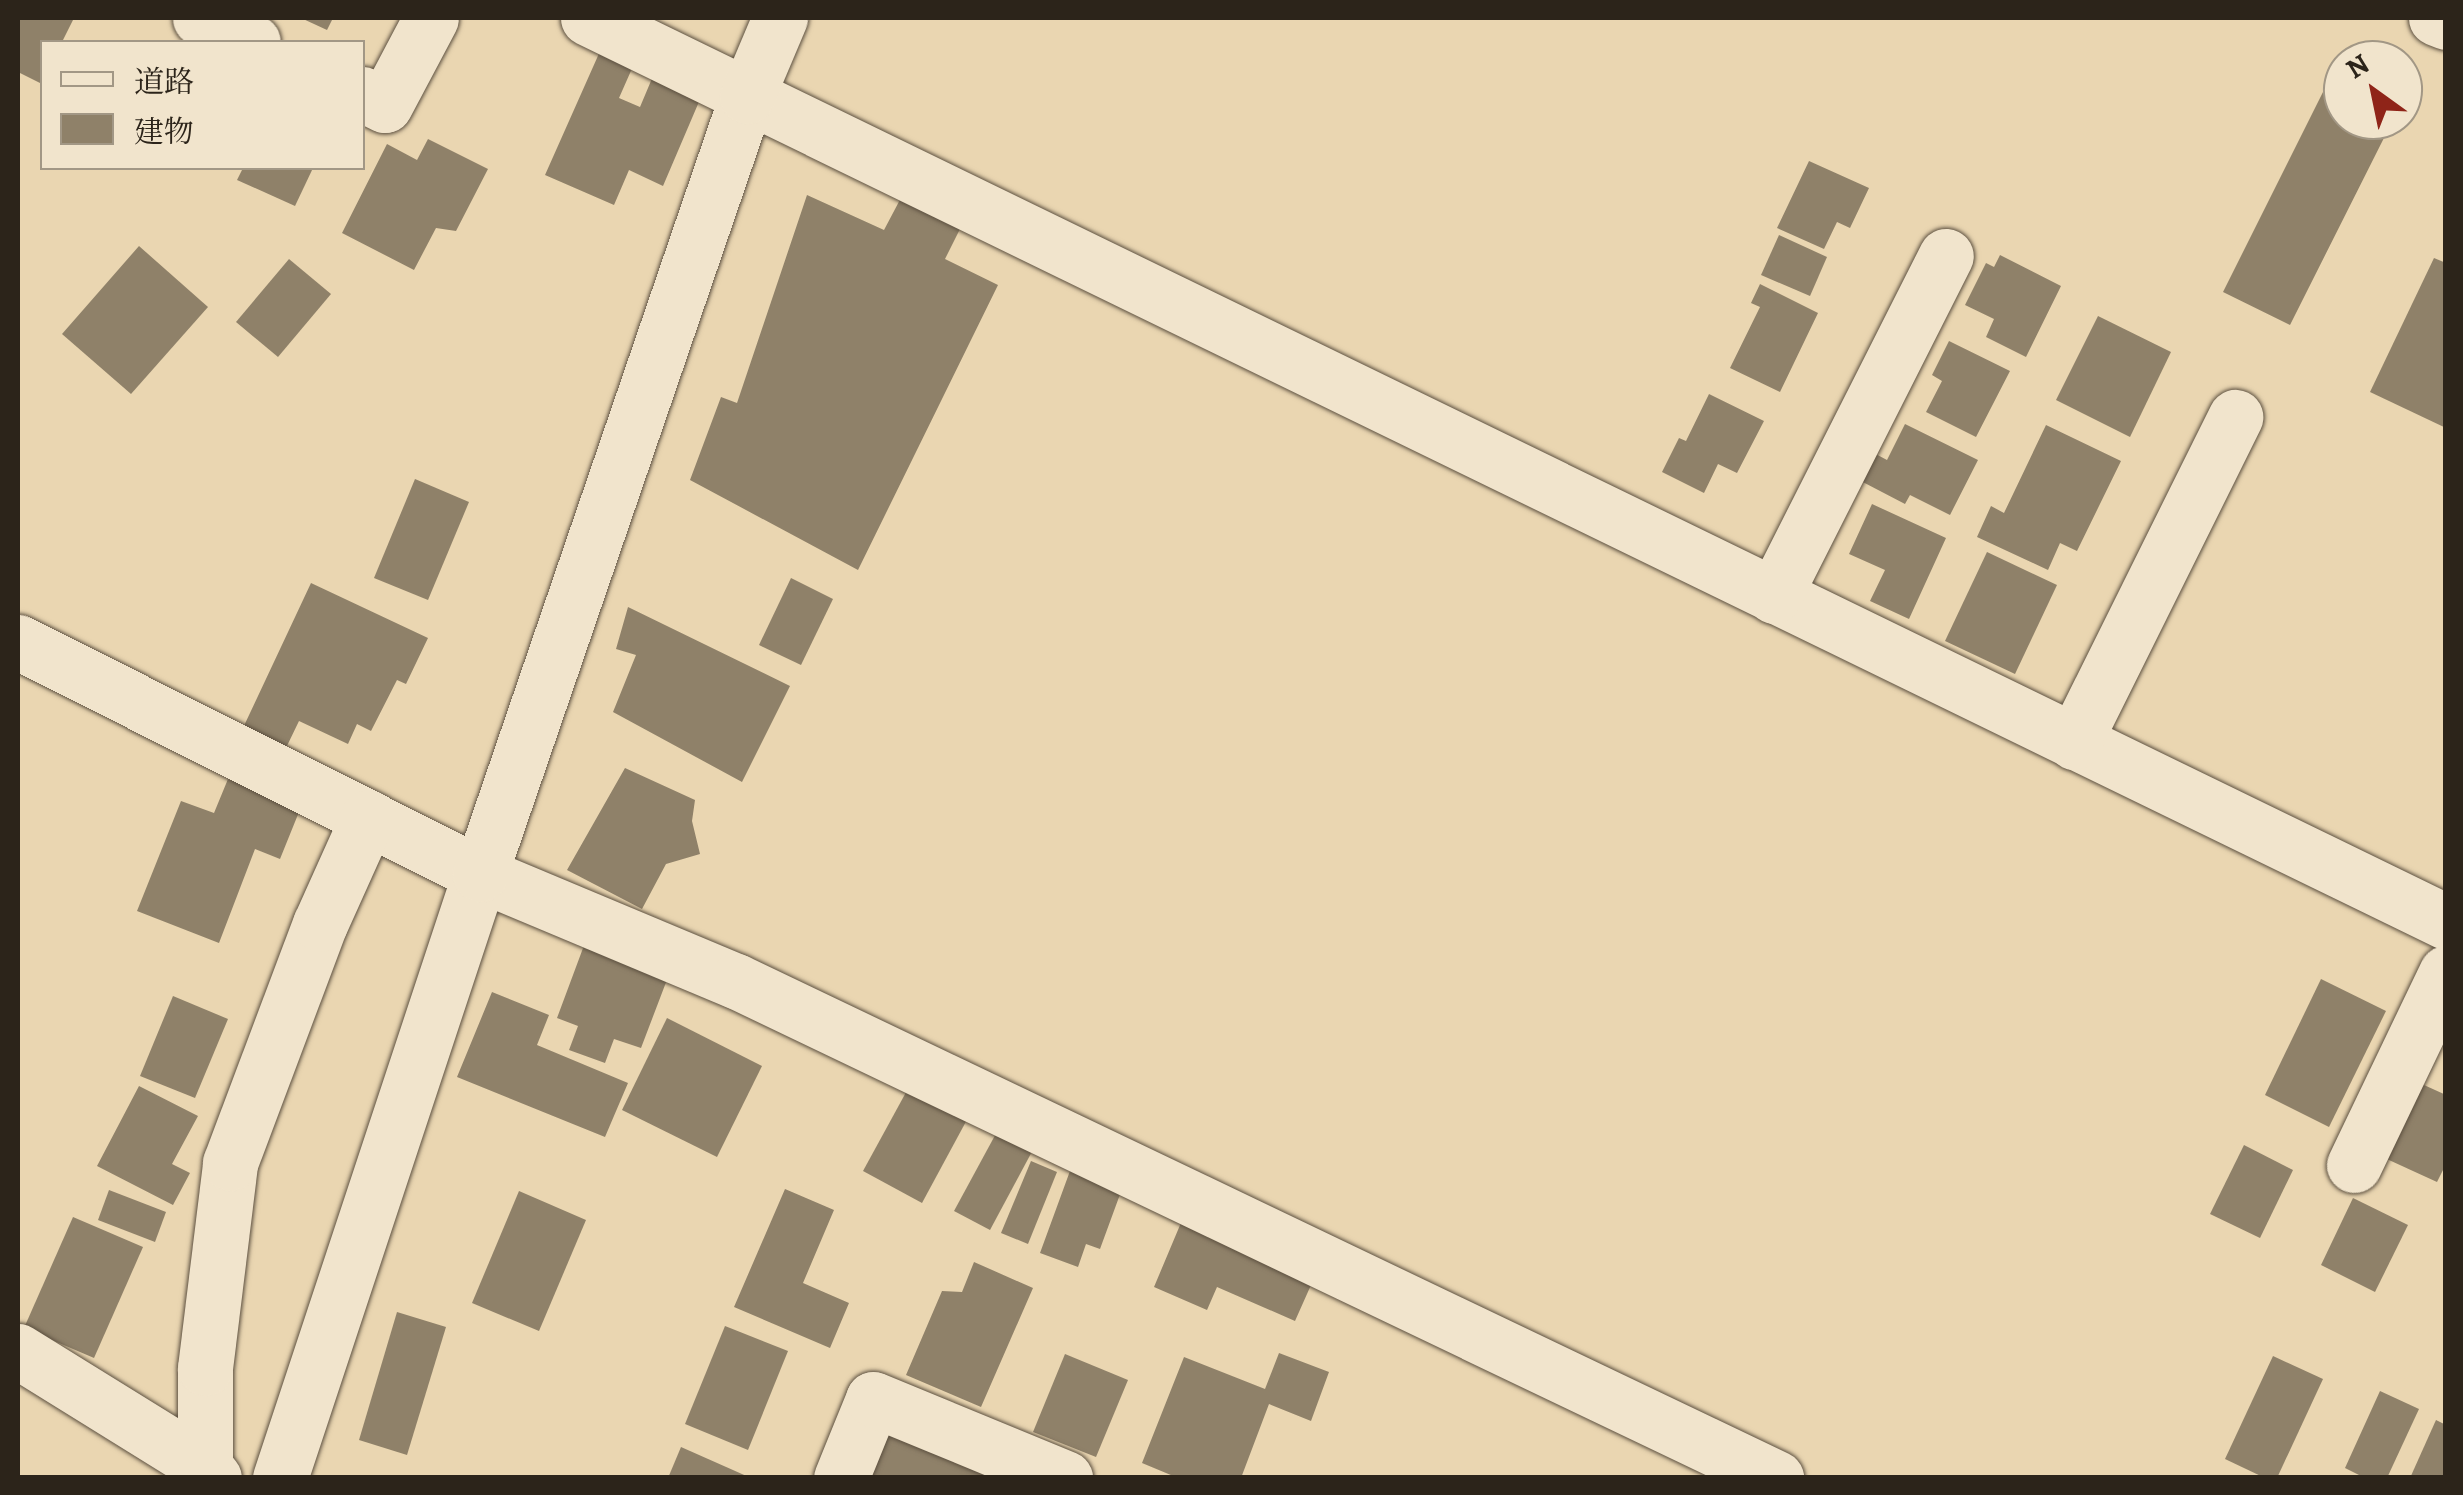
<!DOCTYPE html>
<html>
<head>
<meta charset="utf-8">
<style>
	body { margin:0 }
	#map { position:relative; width:2463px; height:1495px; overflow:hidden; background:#ead6b1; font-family:Alegreya,"Noto Serif JP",serif }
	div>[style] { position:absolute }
	.building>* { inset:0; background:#8f8169 }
	.roads { filter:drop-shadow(0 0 2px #5c5040) drop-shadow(0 0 2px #5c5040) }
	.minor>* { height:55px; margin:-27.5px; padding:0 27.5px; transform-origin:27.5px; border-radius:27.5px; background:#f1e4cc }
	span { translate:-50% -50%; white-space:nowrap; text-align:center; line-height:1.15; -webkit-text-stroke:8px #f1e4cc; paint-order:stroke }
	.frame { position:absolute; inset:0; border:20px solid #2c241a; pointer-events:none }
	.legend { position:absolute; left:40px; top:40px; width:325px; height:130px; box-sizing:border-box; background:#f1e4cc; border:2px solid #a29785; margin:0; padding:12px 18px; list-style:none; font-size:30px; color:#2c241a }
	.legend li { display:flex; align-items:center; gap:20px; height:50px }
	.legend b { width:50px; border:2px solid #a29785 }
	.north { position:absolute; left:2323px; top:40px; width:100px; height:100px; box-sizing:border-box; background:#f1e4cc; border:2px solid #a29785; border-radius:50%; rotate:327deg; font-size:28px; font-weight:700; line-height:40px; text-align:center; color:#2c241a }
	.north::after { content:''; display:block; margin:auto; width:35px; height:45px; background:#8f2418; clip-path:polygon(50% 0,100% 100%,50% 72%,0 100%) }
</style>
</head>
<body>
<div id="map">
	<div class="building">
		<i style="clip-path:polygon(18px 18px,74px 18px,62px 42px,42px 42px,42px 84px,18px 72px)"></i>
		<i style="clip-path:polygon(301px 18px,333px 18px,327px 30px)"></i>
		<i style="clip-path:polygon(601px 49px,634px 64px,619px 98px,640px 107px,656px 69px,704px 90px,663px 186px,629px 170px,614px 205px,545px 175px)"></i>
		<i style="clip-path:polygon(2336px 66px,2343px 70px,2343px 120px,2393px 120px,2290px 325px,2223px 292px)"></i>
		<i style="clip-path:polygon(428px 139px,488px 169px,456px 231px,436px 228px,414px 270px,342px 233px,387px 144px,417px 160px)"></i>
		<i style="clip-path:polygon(1809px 161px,1869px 188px,1850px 228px,1837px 222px,1824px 249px,1777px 228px)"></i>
		<i style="clip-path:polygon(243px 168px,313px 168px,295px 206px,237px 180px)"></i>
		<i style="clip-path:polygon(903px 194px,965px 219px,945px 259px,998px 285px,858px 570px,690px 480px,721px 397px,737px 403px,807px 195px,884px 230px)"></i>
		<i style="clip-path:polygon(1779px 235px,1827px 257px,1810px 296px,1761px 275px)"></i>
		<i style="clip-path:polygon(139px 246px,208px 307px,131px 394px,62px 334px)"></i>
		<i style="clip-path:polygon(2000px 255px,2061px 286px,2026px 357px,1986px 337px,1994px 319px,1965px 305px,1986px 263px,1994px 267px)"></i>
		<i style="clip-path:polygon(2434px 258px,2446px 263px,2446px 428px,2370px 392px)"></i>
		<i style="clip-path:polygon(289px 259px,331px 294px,278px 357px,236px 322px)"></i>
		<i style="clip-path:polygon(1760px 284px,1818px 313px,1780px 392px,1730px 368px,1760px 307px,1751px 303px)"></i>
		<i style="clip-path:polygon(2098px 316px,2171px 352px,2130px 437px,2056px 400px)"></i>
		<i style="clip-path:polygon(1949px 341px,2010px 371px,1976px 437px,1926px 412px,1942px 381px,1932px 375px)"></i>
		<i style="clip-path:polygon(1709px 394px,1764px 421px,1737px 473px,1718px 464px,1704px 493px,1662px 472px,1679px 438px,1686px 441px)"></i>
		<i style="clip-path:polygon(1905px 424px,1978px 460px,1950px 515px,1910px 495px,1905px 504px,1857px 479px,1870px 451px,1887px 460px)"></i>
		<i style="clip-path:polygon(2046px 425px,2121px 461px,2077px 551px,2060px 543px,2048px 570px,1977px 537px,1991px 506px,2004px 513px)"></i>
		<i style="clip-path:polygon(415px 479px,469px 502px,428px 600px,374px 578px)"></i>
		<i style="clip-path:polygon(1872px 504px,1946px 538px,1909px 619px,1870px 601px,1885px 570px,1849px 554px)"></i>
		<i style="clip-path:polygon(1987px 552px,2057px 585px,2015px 674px,1945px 641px)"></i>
		<i style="clip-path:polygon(791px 578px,833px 599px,801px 665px,759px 645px)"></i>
		<i style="clip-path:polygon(311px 583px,428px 638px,406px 684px,397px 680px,371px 731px,357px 724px,348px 744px,299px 721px,285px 750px,242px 730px)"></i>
		<i style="clip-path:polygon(628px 607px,790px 686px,742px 782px,613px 712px,636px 655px,616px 649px)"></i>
		<i style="clip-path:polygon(625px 768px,695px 800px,692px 821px,700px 854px,666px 864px,642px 909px,567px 870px)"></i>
		<i style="clip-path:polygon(228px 779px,301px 807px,280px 859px,255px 849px,219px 943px,137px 911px,181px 801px,214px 813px)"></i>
		<i style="clip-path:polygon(589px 932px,673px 964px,641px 1048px,614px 1039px,605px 1063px,569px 1050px,578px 1026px,557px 1018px)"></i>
		<i style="clip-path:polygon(2321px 979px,2386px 1011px,2329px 1127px,2265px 1095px)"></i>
		<i style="clip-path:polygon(492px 992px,549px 1015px,537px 1045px,628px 1083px,605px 1137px,457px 1077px)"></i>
		<i style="clip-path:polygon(173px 996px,228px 1019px,195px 1098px,140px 1076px)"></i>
		<i style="clip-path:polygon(667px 1018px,762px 1066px,717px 1157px,622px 1110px)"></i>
		<i style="clip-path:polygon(2413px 1080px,2446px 1095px,2446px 1164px,2437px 1182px,2378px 1155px)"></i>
		<i style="clip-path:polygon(910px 1085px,969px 1116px,922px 1203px,863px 1171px)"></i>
		<i style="clip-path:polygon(139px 1086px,198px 1116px,172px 1164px,190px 1173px,173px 1205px,97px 1166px)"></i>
		<i style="clip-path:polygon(999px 1128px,1035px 1146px,990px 1230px,954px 1211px)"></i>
		<i style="clip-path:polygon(2244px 1145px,2293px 1170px,2260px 1238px,2210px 1214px)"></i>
		<i style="clip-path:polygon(1074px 1160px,1126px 1178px,1100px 1249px,1086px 1244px,1078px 1267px,1040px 1253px)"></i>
		<i style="clip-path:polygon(1031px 1161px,1057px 1172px,1028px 1244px,1001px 1233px)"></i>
		<i style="clip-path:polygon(785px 1189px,834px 1210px,803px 1283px,849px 1303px,830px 1348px,734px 1307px)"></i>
		<i style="clip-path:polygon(109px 1190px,166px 1212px,155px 1242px,98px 1220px)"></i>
		<i style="clip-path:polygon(519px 1191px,586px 1220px,539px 1331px,472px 1303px)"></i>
		<i style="clip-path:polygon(2353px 1198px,2408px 1225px,2375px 1292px,2321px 1265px)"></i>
		<i style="clip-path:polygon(73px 1217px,143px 1247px,94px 1358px,24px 1328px)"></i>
		<i style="clip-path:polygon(1183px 1218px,1315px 1276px,1295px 1321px,1217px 1287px,1207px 1310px,1154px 1287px)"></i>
		<i style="clip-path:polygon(974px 1262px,1033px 1288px,981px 1407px,906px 1375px,942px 1291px,962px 1292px)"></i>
		<i style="clip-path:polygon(397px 1312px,446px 1327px,407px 1455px,359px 1440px)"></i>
		<i style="clip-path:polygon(725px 1326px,788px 1351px,748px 1450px,685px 1424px)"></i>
		<i style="clip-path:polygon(1279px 1353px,1329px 1372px,1311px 1421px,1269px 1404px,1241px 1478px,1178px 1478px,1142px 1463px,1184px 1357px,1265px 1389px)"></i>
		<i style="clip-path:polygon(1065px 1354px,1128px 1380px,1096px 1457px,1033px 1432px)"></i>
		<i style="clip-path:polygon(2273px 1356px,2323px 1379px,2277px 1478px,2265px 1478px,2225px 1459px)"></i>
		<i style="clip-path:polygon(2380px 1391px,2419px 1409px,2387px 1478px,2365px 1478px,2345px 1468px)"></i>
		<i style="clip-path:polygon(2436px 1420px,2446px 1425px,2446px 1478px,2410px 1478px)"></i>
		<i style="clip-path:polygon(882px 1432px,992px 1471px,990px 1478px,866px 1478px)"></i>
		<i style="clip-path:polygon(681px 1447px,751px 1478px,668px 1478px)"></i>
	</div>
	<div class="roads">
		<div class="minor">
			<i style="left:200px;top:18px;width:58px;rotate:24.4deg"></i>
			<i style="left:588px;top:18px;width:2066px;rotate:25.94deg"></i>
			<i style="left:2436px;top:18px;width:11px;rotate:22deg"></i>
			<i style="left:362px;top:94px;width:25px;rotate:26deg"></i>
			<i style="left:385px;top:105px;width:98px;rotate:-62.1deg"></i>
			<i style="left:1774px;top:596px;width:381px;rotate:-63.2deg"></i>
			<i style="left:18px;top:642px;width:517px;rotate:26.66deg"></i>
			<i style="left:480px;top:874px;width:277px;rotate:22.7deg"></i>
			<i style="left:736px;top:981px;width:1153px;rotate:25.54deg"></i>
			<i style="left:2074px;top:742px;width:363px;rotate:-63.6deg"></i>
			<i style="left:2354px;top:1165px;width:213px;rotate:-64.4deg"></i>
			<i style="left:18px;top:1351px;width:220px;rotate:31.8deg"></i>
			<i style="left:214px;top:1478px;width:14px;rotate:-129deg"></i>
			<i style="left:205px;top:1467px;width:99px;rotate:-90deg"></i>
			<i style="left:205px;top:1368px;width:207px;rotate:-83deg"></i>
			<i style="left:230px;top:1163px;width:255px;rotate:-69.4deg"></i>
			<i style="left:320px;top:924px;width:117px;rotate:-65.8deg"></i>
			<i style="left:280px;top:1478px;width:636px;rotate:-71.68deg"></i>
			<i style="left:480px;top:874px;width:823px;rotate:-71.06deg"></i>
			<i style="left:747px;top:96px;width:85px;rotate:-67.1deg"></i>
			<i style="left:841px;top:1478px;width:85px;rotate:-67.9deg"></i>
			<i style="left:873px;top:1399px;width:208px;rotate:22.4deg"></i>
		</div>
	</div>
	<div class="frame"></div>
	<ul class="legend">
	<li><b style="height:12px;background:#f1e4cc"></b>道路</li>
	<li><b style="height:28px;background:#8f8169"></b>建物</li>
	</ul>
	<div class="north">N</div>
</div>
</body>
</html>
